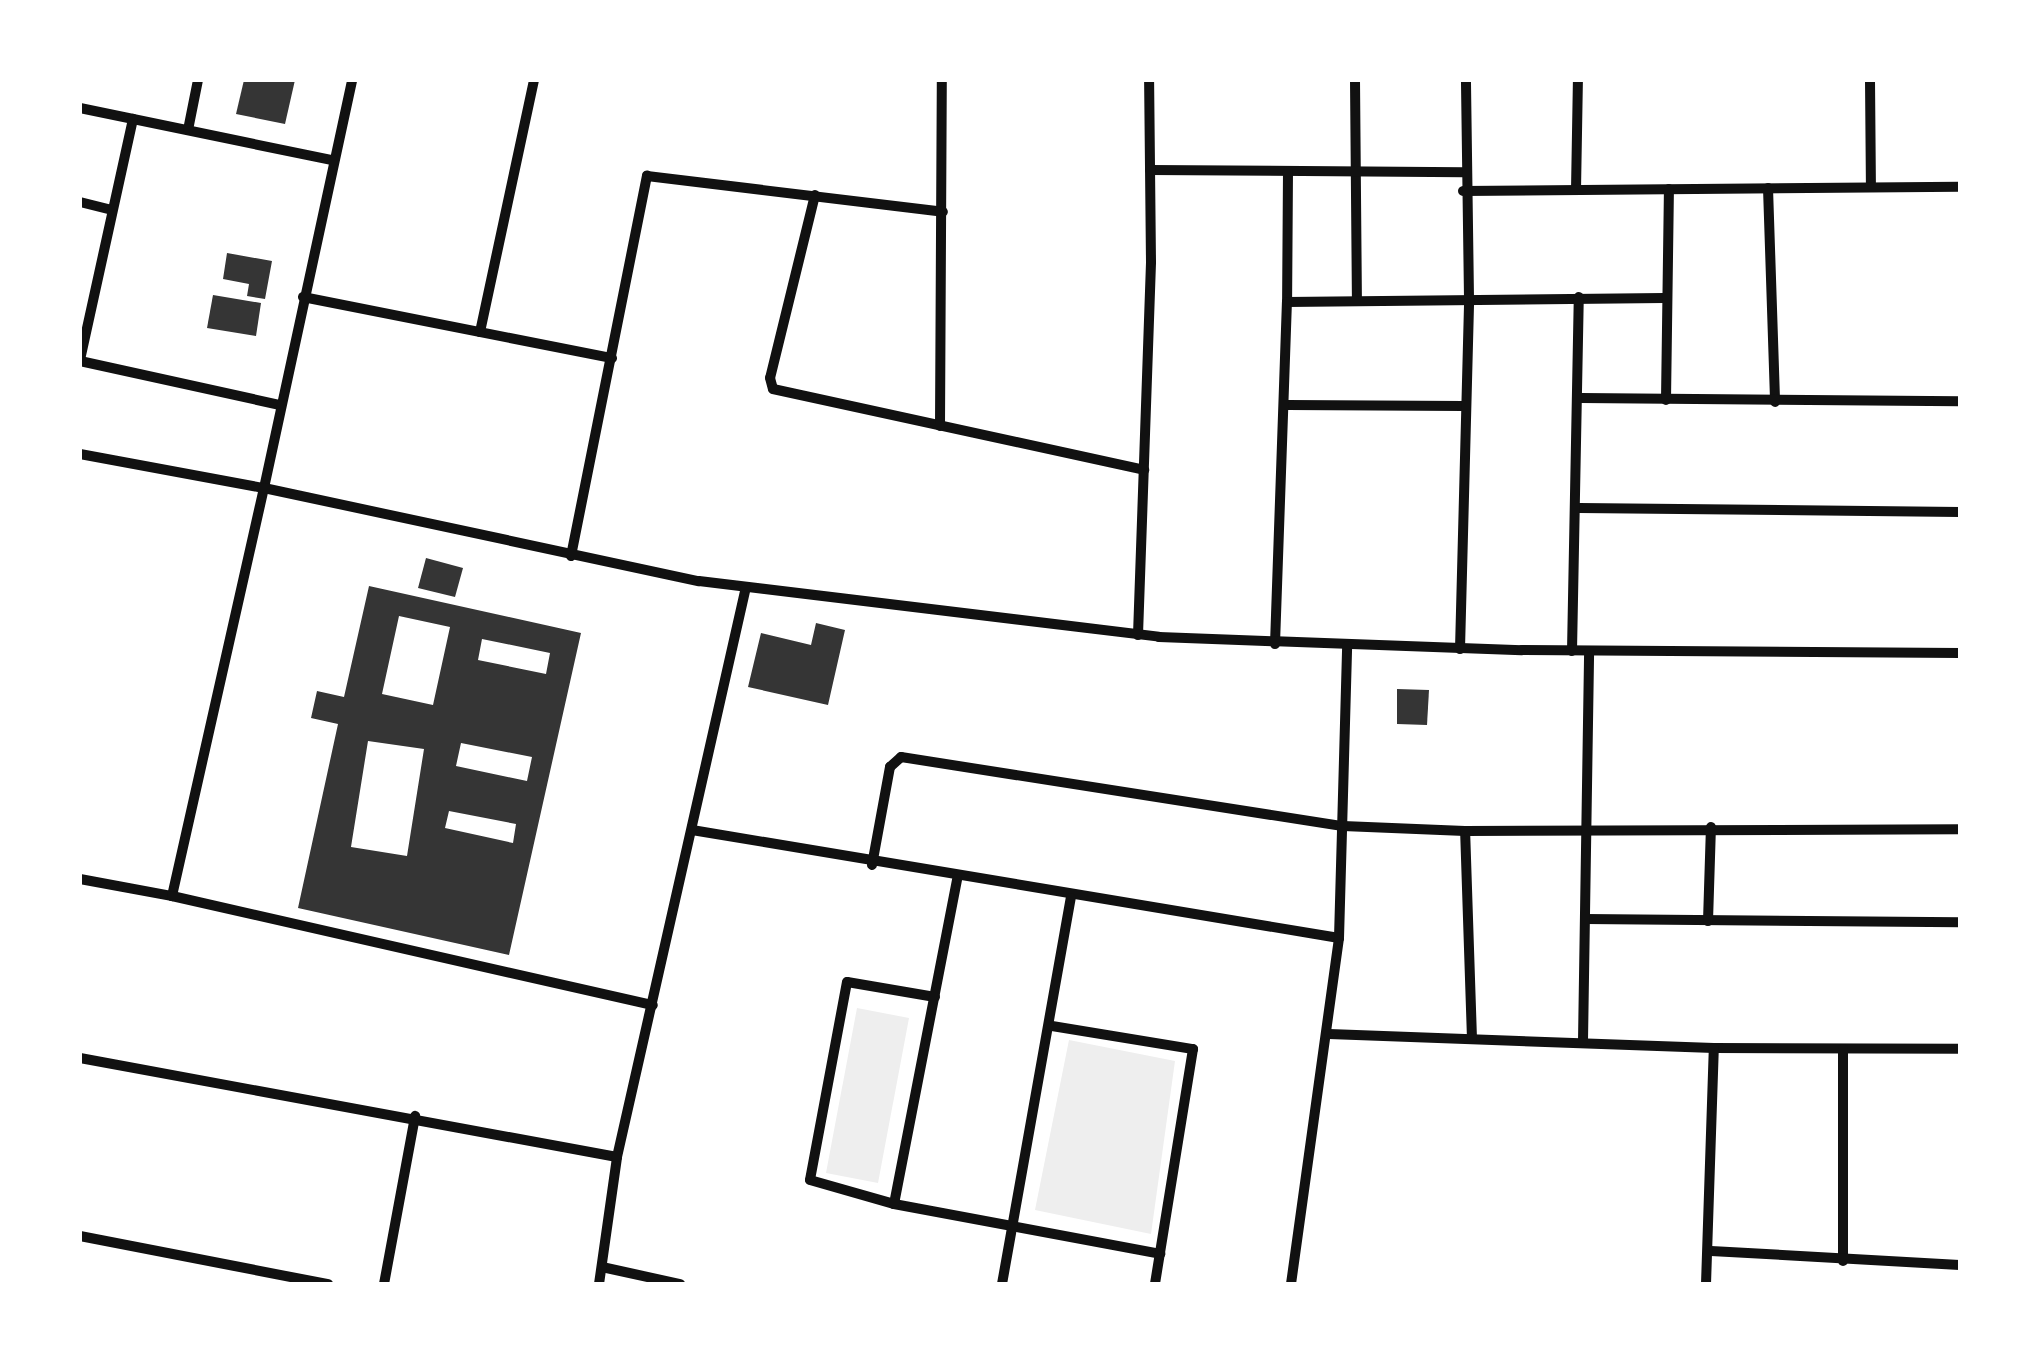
<!DOCTYPE html>
<html>
<head>
<meta charset="utf-8">
<style>
	body { margin:0 }
	#map { position:relative; width:2040px; height:1364px; overflow:hidden; background:#fff; font-family:Commissioner,sans-serif }
	div>[style] { position:absolute }
	.green>* { inset:0; background:#eee }
	.building>* { inset:0; background:#353535 }
	.minor>* { height:10px; margin:-5px; padding:0 5px; transform-origin:5px; border-radius:5px; background:#111 }
	span { translate:-50% -50%; white-space:nowrap; text-align:center; line-height:1.15; -webkit-text-stroke:10px #fff; paint-order:stroke }
	.frame { position:absolute; inset:0; border:82px solid #fff; pointer-events:none }
</style>
</head>
<body>
<div id="map">
	<div class="green">
		<i style="clip-path:polygon(857px 1008px,909px 1018px,878px 1183px,826px 1173px)"></i>
		<i style="clip-path:polygon(1069px 1040px,1175px 1061px,1151px 1234px,1035px 1210px)"></i>
	</div>
	<div class="building">
		<i style="clip-path:polygon(244px 80px,295px 80px,285px 124px,236px 114px)"></i>
		<i style="clip-path:polygon(227px 253px,272px 261px,265px 299px,247px 296px,249px 284px,223px 279px)"></i>
		<i style="clip-path:polygon(213px 295px,261px 303px,256px 336px,207px 328px)"></i>
		<i style="clip-path:polygon(426px 558px,463px 568px,455px 597px,418px 588px)"></i>
		<i style="clip-path:polygon(evenodd,369px 586px,581px 633px,509px 955px,298px 908px,338px 724px,311px 718px,317px 691px,344px 697px,369px 586px,399px 616px,450px 627px,433px 705px,382px 694px,399px 616px,369px 586px,482px 639px,550px 653px,546px 674px,478px 660px,482px 639px,369px 586px,368px 741px,424px 749px,407px 856px,351px 847px,368px 741px,369px 586px,461px 743px,532px 757px,527px 781px,456px 766px,461px 743px,369px 586px,449px 811px,516px 824px,513px 843px,445px 828px,449px 811px)"></i>
		<i style="clip-path:polygon(816px 623px,845px 630px,828px 705px,748px 687px,761px 633px,811px 645px)"></i>
		<i style="clip-path:polygon(1397px 689px,1429px 690px,1427px 725px,1397px 724px)"></i>
	</div>
	<div class="minor">
		<i style="left:1355px;top:80px;width:217px;rotate:89.5deg"></i>
		<i style="left:1870px;top:80px;width:106px;rotate:89.5deg"></i>
		<i style="left:80px;top:108px;width:255px;rotate:11.7deg"></i>
		<i style="left:188px;top:130px;width:51px;rotate:-78.7deg"></i>
		<i style="left:1150px;top:170px;width:314px;rotate:0.4deg"></i>
		<i style="left:1288px;top:171px;width:131px;rotate:90.4deg"></i>
		<i style="left:1287px;top:302px;width:377px;rotate:-0.6deg"></i>
		<i style="left:1768px;top:188px;width:214px;rotate:88.1deg"></i>
		<i style="left:1576px;top:190px;width:110px;rotate:-89deg"></i>
		<i style="left:1463px;top:191px;width:497px;rotate:-0.5deg"></i>
		<i style="left:815px;top:195px;width:188px;rotate:103.8deg"></i>
		<i style="left:770px;top:378px;width:11px;rotate:75deg"></i>
		<i style="left:773px;top:389px;width:380px;rotate:12.3deg"></i>
		<i style="left:80px;top:202px;width:33px;rotate:14deg"></i>
		<i style="left:303px;top:297px;width:315px;rotate:11.2deg"></i>
		<i style="left:480px;top:332px;width:258px;rotate:-77.9deg"></i>
		<i style="left:80px;top:360px;width:247px;rotate:-77.6deg"></i>
		<i style="left:80px;top:361px;width:205px;rotate:12.4deg"></i>
		<i style="left:1581px;top:398px;width:379px;rotate:0.5deg"></i>
		<i style="left:1666px;top:400px;width:211px;rotate:-89.2deg"></i>
		<i style="left:1288px;top:405px;width:175px;rotate:0.3deg"></i>
		<i style="left:940px;top:426px;width:346px;rotate:-89.7deg"></i>
		<i style="left:80px;top:454px;width:187px;rotate:10.5deg"></i>
		<i style="left:264px;top:488px;width:417px;rotate:-77.8deg"></i>
		<i style="left:1579px;top:508px;width:381px;rotate:0.6deg"></i>
		<i style="left:571px;top:556px;width:388px;rotate:-78.7deg"></i>
		<i style="left:647px;top:176px;width:298px;rotate:6.9deg"></i>
		<i style="left:1138px;top:635px;width:373px;rotate:-88deg"></i>
		<i style="left:1151px;top:262px;width:182px;rotate:-90.6deg"></i>
		<i style="left:1275px;top:644px;width:342px;rotate:-88deg"></i>
		<i style="left:1460px;top:649px;width:351px;rotate:-88.5deg"></i>
		<i style="left:1469px;top:298px;width:218px;rotate:-90.8deg"></i>
		<i style="left:1572px;top:651px;width:354px;rotate:-88.9deg"></i>
		<i style="left:692px;top:830px;width:656px;rotate:9.48deg"></i>
		<i style="left:872px;top:865px;width:100px;rotate:-79.6deg"></i>
		<i style="left:890px;top:767px;width:15px;rotate:-42deg"></i>
		<i style="left:901px;top:757px;width:447px;rotate:8.9deg"></i>
		<i style="left:1343px;top:826px;width:122px;rotate:2.3deg"></i>
		<i style="left:80px;top:879px;width:94px;rotate:10.5deg"></i>
		<i style="left:172px;top:896px;width:418px;rotate:-77.3deg"></i>
		<i style="left:264px;top:488px;width:445px;rotate:12.1deg"></i>
		<i style="left:699px;top:581px;width:463px;rotate:6.9deg"></i>
		<i style="left:1159px;top:637px;width:363px;rotate:2.1deg"></i>
		<i style="left:1522px;top:650px;width:438px;rotate:0.4deg"></i>
		<i style="left:172px;top:896px;width:493px;rotate:12.8deg"></i>
		<i style="left:1585px;top:919px;width:375px;rotate:0.5deg"></i>
		<i style="left:1708px;top:921px;width:94px;rotate:-88.2deg"></i>
		<i style="left:935px;top:997px;width:89px;rotate:-170.3deg"></i>
		<i style="left:847px;top:982px;width:201px;rotate:100.6deg"></i>
		<i style="left:810px;top:1180px;width:87px;rotate:15.9deg"></i>
		<i style="left:894px;top:1204px;width:271px;rotate:10.6deg"></i>
		<i style="left:1052px;top:1026px;width:143px;rotate:9.3deg"></i>
		<i style="left:1193px;top:1049px;width:238px;rotate:99.2deg"></i>
		<i style="left:1329px;top:1034px;width:385px;rotate:2.1deg"></i>
		<i style="left:1714px;top:1048px;width:246px;rotate:0.2deg"></i>
		<i style="left:1472px;top:1039px;width:208px;rotate:-91.9deg"></i>
		<i style="left:1465px;top:831px;width:495px;rotate:-0.2deg"></i>
		<i style="left:1583px;top:1041px;width:390px;rotate:-89.1deg"></i>
		<i style="left:1843px;top:1049px;width:212px;rotate:90deg"></i>
		<i style="left:80px;top:1058px;width:546px;rotate:10.45deg"></i>
		<i style="left:894px;top:1204px;width:331px;rotate:-79deg"></i>
		<i style="left:80px;top:1236px;width:253px;rotate:11deg"></i>
		<i style="left:1711px;top:1251px;width:249px;rotate:3.2deg"></i>
		<i style="left:602px;top:1267px;width:80px;rotate:12.3deg"></i>
		<i style="left:384px;top:1284px;width:171px;rotate:-79.5deg"></i>
		<i style="left:599px;top:1284px;width:128px;rotate:-81.9deg"></i>
		<i style="left:617px;top:1157px;width:584px;rotate:-77.25deg"></i>
		<i style="left:1002px;top:1284px;width:392px;rotate:-79.9deg"></i>
		<i style="left:1291px;top:1284px;width:349px;rotate:-82.1deg"></i>
		<i style="left:1339px;top:938px;width:292px;rotate:-88.4deg"></i>
		<i style="left:1706px;top:1284px;width:236px;rotate:-88.1deg"></i>
	</div>
	<div class="frame"></div>
</div>
</body>
</html>
